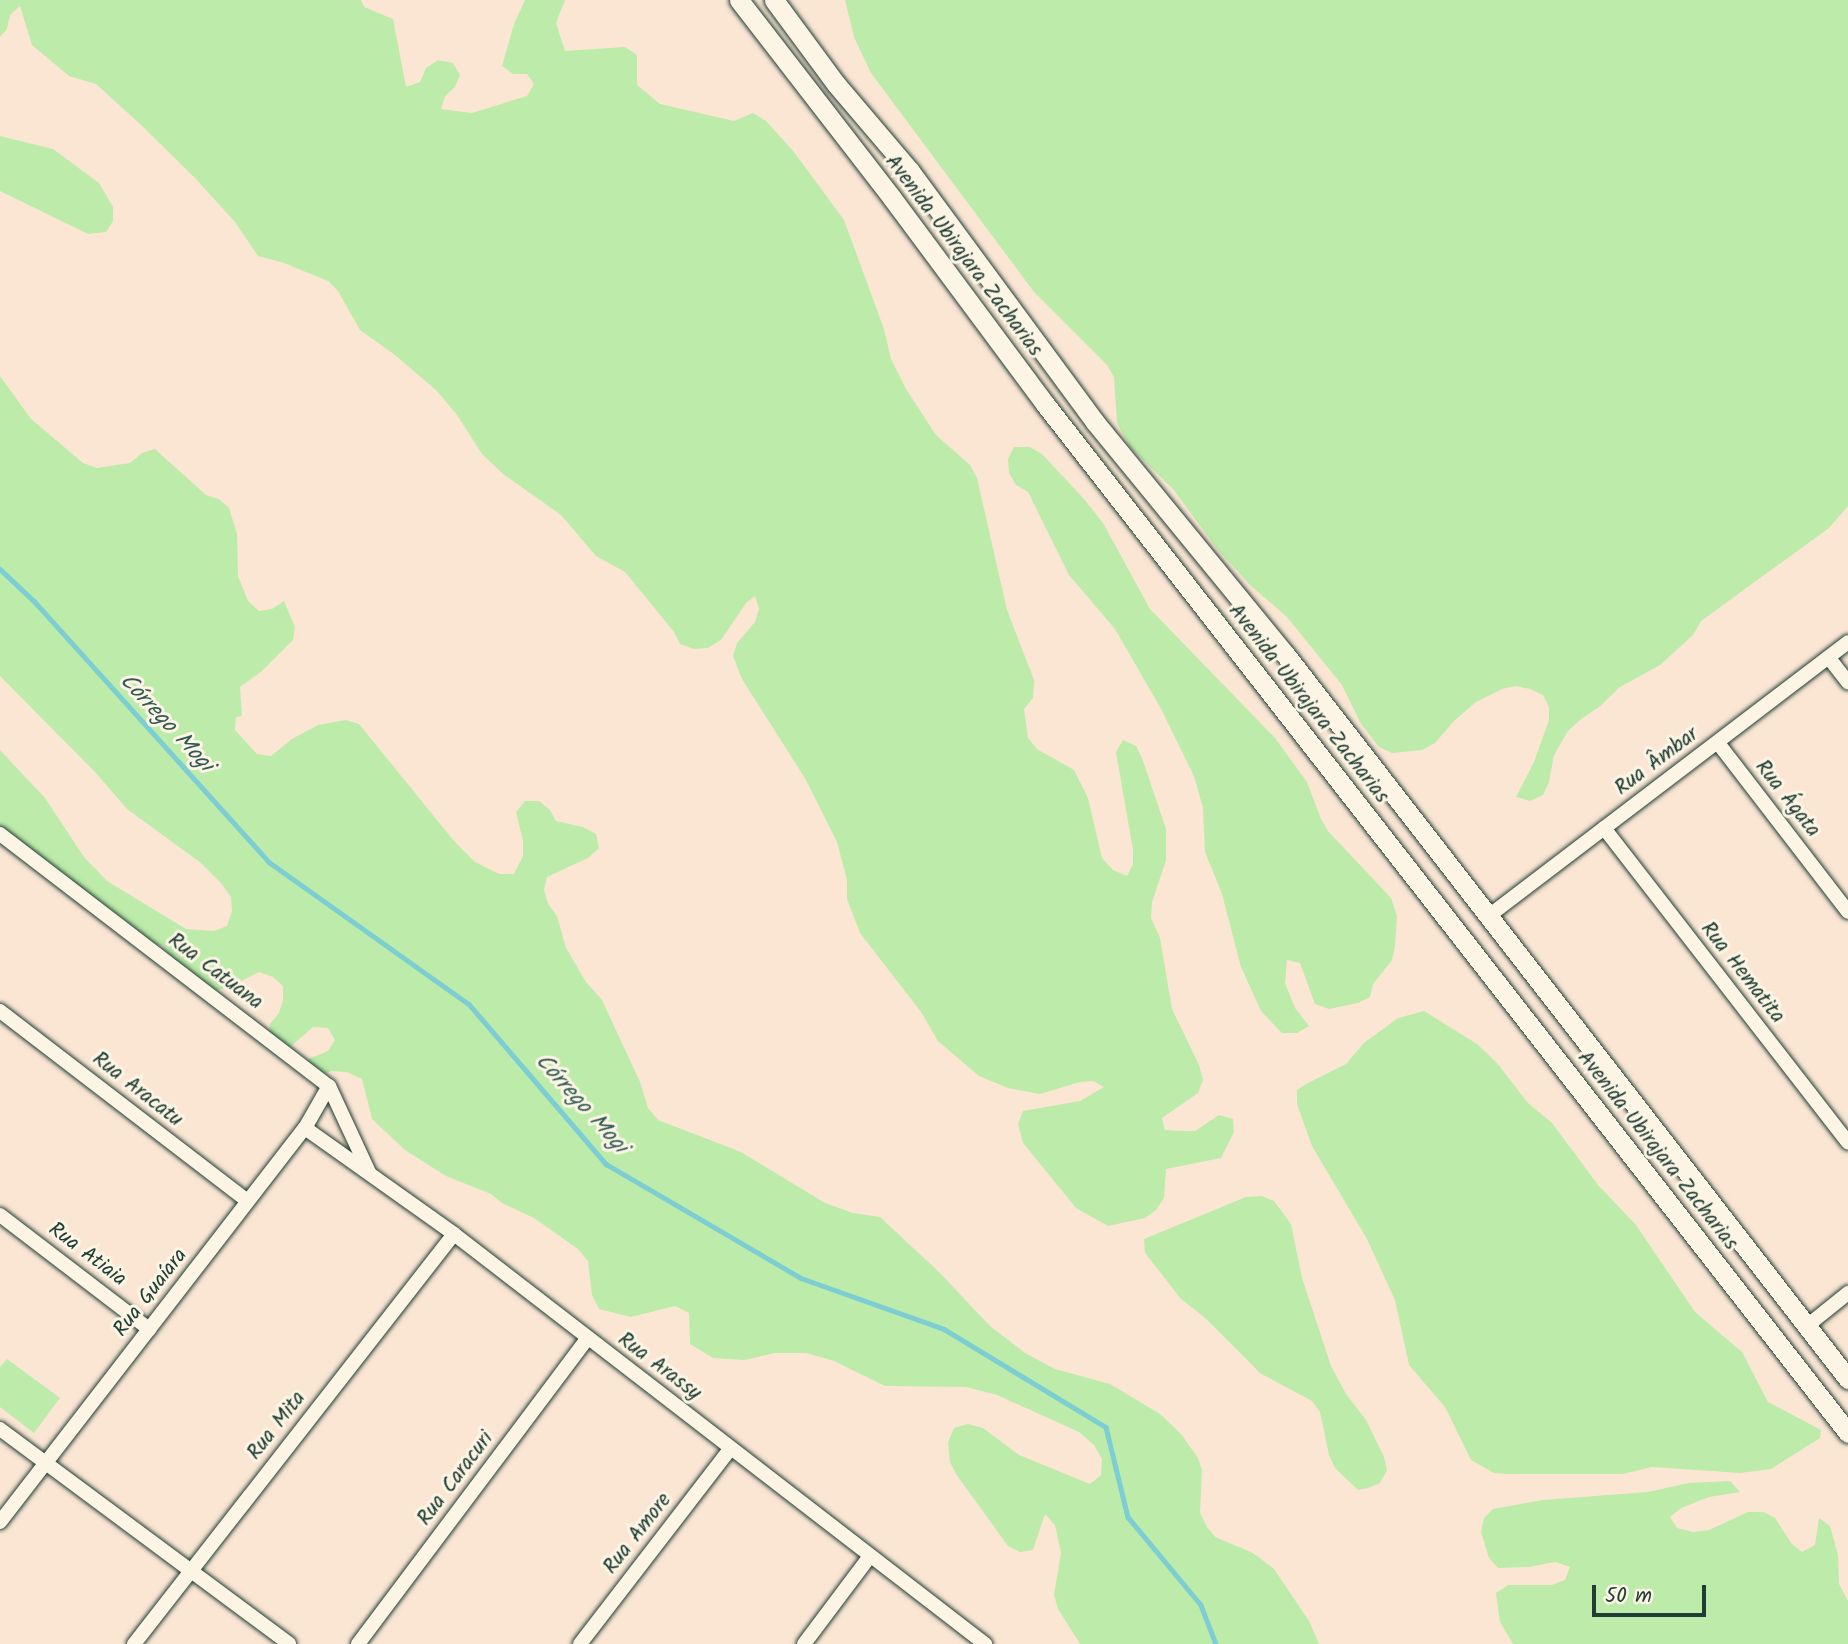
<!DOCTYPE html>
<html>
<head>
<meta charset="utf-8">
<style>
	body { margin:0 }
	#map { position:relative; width:1848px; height:1644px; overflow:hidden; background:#fbe6d4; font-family:Kalam,sans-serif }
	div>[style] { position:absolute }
	.green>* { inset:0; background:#bdeba9 }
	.stream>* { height:4.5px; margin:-2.25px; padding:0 2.25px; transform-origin:2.25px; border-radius:2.25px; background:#7dced3 }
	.roads { filter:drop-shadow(0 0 2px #1f3d34) drop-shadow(0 0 2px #1f3d34) }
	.street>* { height:14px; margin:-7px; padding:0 7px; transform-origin:7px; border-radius:7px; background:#fcf5e5 }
	.secondary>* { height:19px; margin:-9.5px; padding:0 9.5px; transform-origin:9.5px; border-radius:9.5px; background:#fcf5e5 }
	span { translate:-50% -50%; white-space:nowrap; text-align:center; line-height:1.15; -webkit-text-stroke:6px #fcf5e5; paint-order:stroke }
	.street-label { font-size:21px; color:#1f3d34 }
	.water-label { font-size:23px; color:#325a54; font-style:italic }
	.scale { position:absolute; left:1592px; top:1585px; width:114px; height:32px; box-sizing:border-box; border:4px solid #1f3d34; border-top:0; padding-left:9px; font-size:21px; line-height:24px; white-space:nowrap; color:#1f3d34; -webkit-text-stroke:5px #fcf5e5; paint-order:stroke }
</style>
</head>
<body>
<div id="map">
	<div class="green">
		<i style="clip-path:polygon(0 0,361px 0,364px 7px,393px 19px,406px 87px,420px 82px,426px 68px,438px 60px,453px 63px,460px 75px,455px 87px,445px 96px,441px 109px,472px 113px,527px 96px,534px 84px,527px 74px,513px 74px,502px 66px,514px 24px,525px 0,565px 0,556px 23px,565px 51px,625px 47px,637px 55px,637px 85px,660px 104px,734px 121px,753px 113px,766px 121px,794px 152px,844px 220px,884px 329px,891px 359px,906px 389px,936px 435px,970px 465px,977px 478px,1007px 610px,1034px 680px,1033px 698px,1024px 709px,1028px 738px,1037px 749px,1074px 770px,1088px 798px,1102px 858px,1113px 870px,1127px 876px,1133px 864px,1133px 850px,1116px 752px,1123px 740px,1136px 746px,1142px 758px,1166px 829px,1166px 860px,1152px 902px,1151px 918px,1160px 938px,1172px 1009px,1199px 1065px,1203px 1080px,1198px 1093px,1162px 1118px,1165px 1130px,1180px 1131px,1195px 1131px,1219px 1115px,1233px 1119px,1234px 1132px,1221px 1158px,1166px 1169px,1164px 1198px,1156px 1210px,1145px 1218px,1108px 1226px,1076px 1208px,1023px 1143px,1018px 1124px,1023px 1111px,1080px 1101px,1104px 1087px,1093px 1081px,1080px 1082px,1040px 1094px,1008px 1088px,979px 1076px,938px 1041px,921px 1012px,860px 933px,847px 899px,847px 880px,837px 842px,806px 780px,742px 679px,733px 656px,737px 643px,755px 622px,759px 609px,755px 596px,746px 603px,721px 640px,708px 648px,694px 649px,680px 644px,674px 632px,625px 572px,596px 556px,561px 515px,503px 474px,482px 454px,457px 415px,437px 391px,395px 355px,360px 330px,338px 291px,328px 281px,284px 263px,258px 256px,235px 222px,195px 178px,141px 125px,96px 84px,69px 76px,32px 45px,20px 6px,10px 15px,7px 29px,0 37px)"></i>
		<i style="clip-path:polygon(845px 0,1848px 0,1848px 506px,1829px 528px,1701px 621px,1693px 635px,1660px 665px,1620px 687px,1599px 707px,1581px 719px,1568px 731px,1554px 755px,1549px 782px,1543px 795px,1530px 801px,1516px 797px,1534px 762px,1549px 720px,1549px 707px,1543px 695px,1530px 689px,1516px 686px,1502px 689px,1476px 702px,1454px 721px,1435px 743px,1422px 750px,1392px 753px,1379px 747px,1361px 724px,1342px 685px,1287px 617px,1251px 586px,1218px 550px,1173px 489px,1130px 447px,1117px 423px,1114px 377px,1107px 365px,1034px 292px,871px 73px,854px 37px)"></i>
		<i style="clip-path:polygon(0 136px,53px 149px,99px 183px,113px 207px,113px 221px,106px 232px,88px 234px,0 191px)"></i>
		<i style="clip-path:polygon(0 376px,31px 419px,83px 463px,97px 468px,130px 463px,142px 453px,155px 449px,206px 495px,219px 499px,229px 508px,237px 534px,238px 576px,248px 601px,259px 611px,272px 609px,284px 601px,295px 627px,293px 640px,262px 671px,240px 687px,242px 716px,236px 717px,235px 730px,257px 754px,271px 756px,292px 739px,318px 725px,346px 720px,359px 724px,454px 841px,475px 862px,499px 874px,514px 874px,523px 856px,523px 841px,516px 812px,525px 801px,539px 801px,550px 810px,556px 821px,583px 827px,596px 834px,599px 848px,588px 858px,547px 877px,544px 890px,548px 904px,557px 916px,566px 948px,586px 982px,602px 1000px,640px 1082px,648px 1108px,658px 1120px,741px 1152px,825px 1203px,853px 1213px,880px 1217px,939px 1272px,990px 1326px,1025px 1353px,1055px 1369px,1110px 1384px,1160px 1414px,1181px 1434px,1198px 1458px,1202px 1470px,1200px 1513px,1207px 1527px,1215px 1537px,1253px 1553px,1274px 1569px,1309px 1621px,1319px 1644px,1080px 1644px,1058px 1609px,1054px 1595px,1061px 1553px,1055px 1525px,1045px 1514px,1033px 1550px,1020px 1552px,1008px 1546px,956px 1474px,950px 1462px,948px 1442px,954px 1428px,968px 1424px,983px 1428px,1019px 1455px,1090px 1484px,1101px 1475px,1102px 1459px,1094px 1445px,1079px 1432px,997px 1395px,966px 1387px,885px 1386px,834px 1361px,806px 1353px,775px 1353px,745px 1360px,713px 1358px,690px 1344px,689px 1313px,675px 1306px,631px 1317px,599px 1309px,592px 1295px,588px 1261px,578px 1249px,534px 1218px,502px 1203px,491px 1194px,446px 1176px,405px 1150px,372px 1119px,362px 1079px,347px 1072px,331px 1071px,323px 1075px,306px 1060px,328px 1051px,335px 1040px,328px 1028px,313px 1027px,290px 1047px,269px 1037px,270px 1024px,279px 1013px,283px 1000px,283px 986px,273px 977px,259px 972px,228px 988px,216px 990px,206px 988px,179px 966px,162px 946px,137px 936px,0 826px,0 750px,45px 798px,84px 857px,107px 881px,186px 929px,214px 931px,227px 926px,232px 911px,231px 897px,221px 883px,201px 863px,127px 809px,96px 773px,0 676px)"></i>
		<i style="clip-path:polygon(1014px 447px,1030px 447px,1042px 454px,1084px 499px,1103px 523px,1150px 609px,1275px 738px,1307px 782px,1321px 819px,1328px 831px,1391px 898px,1397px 916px,1395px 946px,1392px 960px,1373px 984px,1370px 997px,1358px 1003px,1329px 1009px,1315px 1004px,1300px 963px,1287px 960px,1285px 983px,1295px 1008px,1309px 1026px,1297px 1033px,1282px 1033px,1261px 1011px,1241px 967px,1222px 894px,1205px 852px,1203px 808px,1194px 776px,1160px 707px,1115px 629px,1069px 575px,1028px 492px,1016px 485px,1009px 473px,1008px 459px)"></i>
		<i style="clip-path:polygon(1424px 1011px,1477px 1044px,1497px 1063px,1528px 1103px,1552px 1123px,1598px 1185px,1636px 1225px,1695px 1312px,1742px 1352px,1768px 1402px,1821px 1430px,1820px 1438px,1771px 1469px,1740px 1473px,1652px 1467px,1623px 1474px,1508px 1474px,1494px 1473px,1471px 1460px,1445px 1407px,1409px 1365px,1395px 1300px,1367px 1239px,1312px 1146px,1297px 1104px,1297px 1090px,1308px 1083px,1346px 1064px,1364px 1043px,1398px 1018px)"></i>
		<i style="clip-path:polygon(1262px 1196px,1274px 1201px,1291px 1224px,1302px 1278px,1331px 1366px,1346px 1394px,1366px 1420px,1384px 1457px,1387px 1470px,1380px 1483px,1368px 1488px,1358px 1490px,1335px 1468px,1329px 1455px,1320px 1412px,1312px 1401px,1260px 1373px,1204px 1317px,1181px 1299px,1145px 1253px,1144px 1239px,1246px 1197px)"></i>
		<i style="clip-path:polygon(7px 1359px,60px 1398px,34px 1433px,0 1407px,0 1367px)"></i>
		<i style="clip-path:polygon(1730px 1481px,1740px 1492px,1709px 1497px,1681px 1508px,1670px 1517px,1677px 1528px,1693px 1532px,1709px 1530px,1748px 1512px,1764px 1512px,1775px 1518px,1791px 1543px,1802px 1552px,1815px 1545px,1819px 1518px,1830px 1526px,1838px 1555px,1839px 1584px,1848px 1601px,1848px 1644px,1513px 1644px,1500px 1622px,1496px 1593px,1508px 1585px,1552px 1585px,1565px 1580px,1570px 1567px,1555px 1562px,1528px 1567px,1498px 1568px,1489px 1558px,1481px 1532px,1484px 1518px,1493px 1509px,1543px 1500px,1648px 1492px,1689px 1483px)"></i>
	</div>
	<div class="stream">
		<i style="left:0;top:569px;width:48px;rotate:43.3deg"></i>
		<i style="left:35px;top:602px;width:350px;rotate:48deg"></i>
		<i style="left:269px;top:862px;width:245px;rotate:35.4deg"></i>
		<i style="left:469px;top:1004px;width:211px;rotate:49.4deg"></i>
		<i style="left:606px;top:1164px;width:226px;rotate:30.3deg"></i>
		<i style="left:801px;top:1278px;width:152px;rotate:19.6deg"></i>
		<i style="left:944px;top:1329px;width:189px;rotate:31.2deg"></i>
		<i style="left:1106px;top:1427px;width:93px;rotate:76.3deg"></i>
		<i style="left:1128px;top:1517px;width:114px;rotate:50.3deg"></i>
		<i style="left:1201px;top:1605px;width:42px;rotate:69deg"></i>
	</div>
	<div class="roads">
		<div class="street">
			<i style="left:1829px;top:658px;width:31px;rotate:52deg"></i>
			<i style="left:1718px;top:743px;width:213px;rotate:52.4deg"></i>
			<i style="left:1604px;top:828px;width:398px;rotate:52.2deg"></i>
			<i style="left:0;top:834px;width:414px;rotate:37.5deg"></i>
			<i style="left:329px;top:1086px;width:95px;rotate:65.1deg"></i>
			<i style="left:1490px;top:915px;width:450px;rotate:-37.3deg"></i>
			<i style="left:0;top:1011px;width:312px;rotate:37.5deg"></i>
			<i style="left:305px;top:1128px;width:183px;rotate:35.4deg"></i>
			<i style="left:454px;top:1234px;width:671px;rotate:37.67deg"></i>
			<i style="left:0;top:1215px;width:188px;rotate:37.4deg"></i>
			<i style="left:1807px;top:1326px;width:53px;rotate:-38.8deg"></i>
			<i style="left:0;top:1429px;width:360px;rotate:36.6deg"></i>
			<i style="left:0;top:1522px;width:498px;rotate:-52.3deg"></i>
			<i style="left:305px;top:1128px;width:48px;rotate:-60.3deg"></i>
			<i style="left:134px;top:1644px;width:520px;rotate:-52.03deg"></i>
			<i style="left:358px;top:1644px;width:381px;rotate:-53.1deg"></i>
			<i style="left:580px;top:1644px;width:246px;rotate:-52.4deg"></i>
			<i style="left:804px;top:1644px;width:110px;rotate:-53.1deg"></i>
		</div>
		<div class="secondary">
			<i style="left:739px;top:0;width:250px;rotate:52.3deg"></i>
			<i style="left:892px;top:198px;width:257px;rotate:53.4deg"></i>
			<i style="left:1045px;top:404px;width:1305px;rotate:52.03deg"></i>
			<i style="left:774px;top:0;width:104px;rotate:53.6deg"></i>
			<i style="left:836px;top:84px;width:114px;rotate:49.6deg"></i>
			<i style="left:910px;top:171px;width:312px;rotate:53.6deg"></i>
			<i style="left:1095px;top:422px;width:300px;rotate:50.7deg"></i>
			<i style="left:1285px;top:654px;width:918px;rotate:52.17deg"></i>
		</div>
	</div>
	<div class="street-label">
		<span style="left:963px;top:256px;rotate:53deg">Avenida Ubirajara Zacharias</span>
		<span style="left:1308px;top:704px;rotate:52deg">Avenida Ubirajara Zacharias</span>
		<span style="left:1657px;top:762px;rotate:-37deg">Rua Âmbar</span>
		<span style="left:1787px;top:799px;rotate:52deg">Rua Ágata</span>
		<span style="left:215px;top:972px;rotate:37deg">Rua Catuana</span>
		<span style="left:1742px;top:973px;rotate:52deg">Rua Hematita</span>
		<span style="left:137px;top:1090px;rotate:38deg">Rua Aracatu</span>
		<span style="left:1657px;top:1151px;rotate:52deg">Avenida Ubirajara Zacharias</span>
		<span style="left:87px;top:1255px;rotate:37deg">Rua Atiaia</span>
		<span style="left:151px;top:1293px;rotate:-52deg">Rua Guaíara</span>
		<span style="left:659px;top:1367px;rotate:37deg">Rua Arassy</span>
		<span style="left:277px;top:1426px;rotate:-52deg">Rua Mita</span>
		<span style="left:456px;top:1479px;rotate:-53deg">Rua Caracuri</span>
		<span style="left:638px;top:1534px;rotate:-52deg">Rua Amore</span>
	</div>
	<div class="water-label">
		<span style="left:166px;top:723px;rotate:47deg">Córrego Mogi</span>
		<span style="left:581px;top:1104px;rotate:48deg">Córrego Mogi</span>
	</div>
	<div class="scale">50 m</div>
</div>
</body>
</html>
